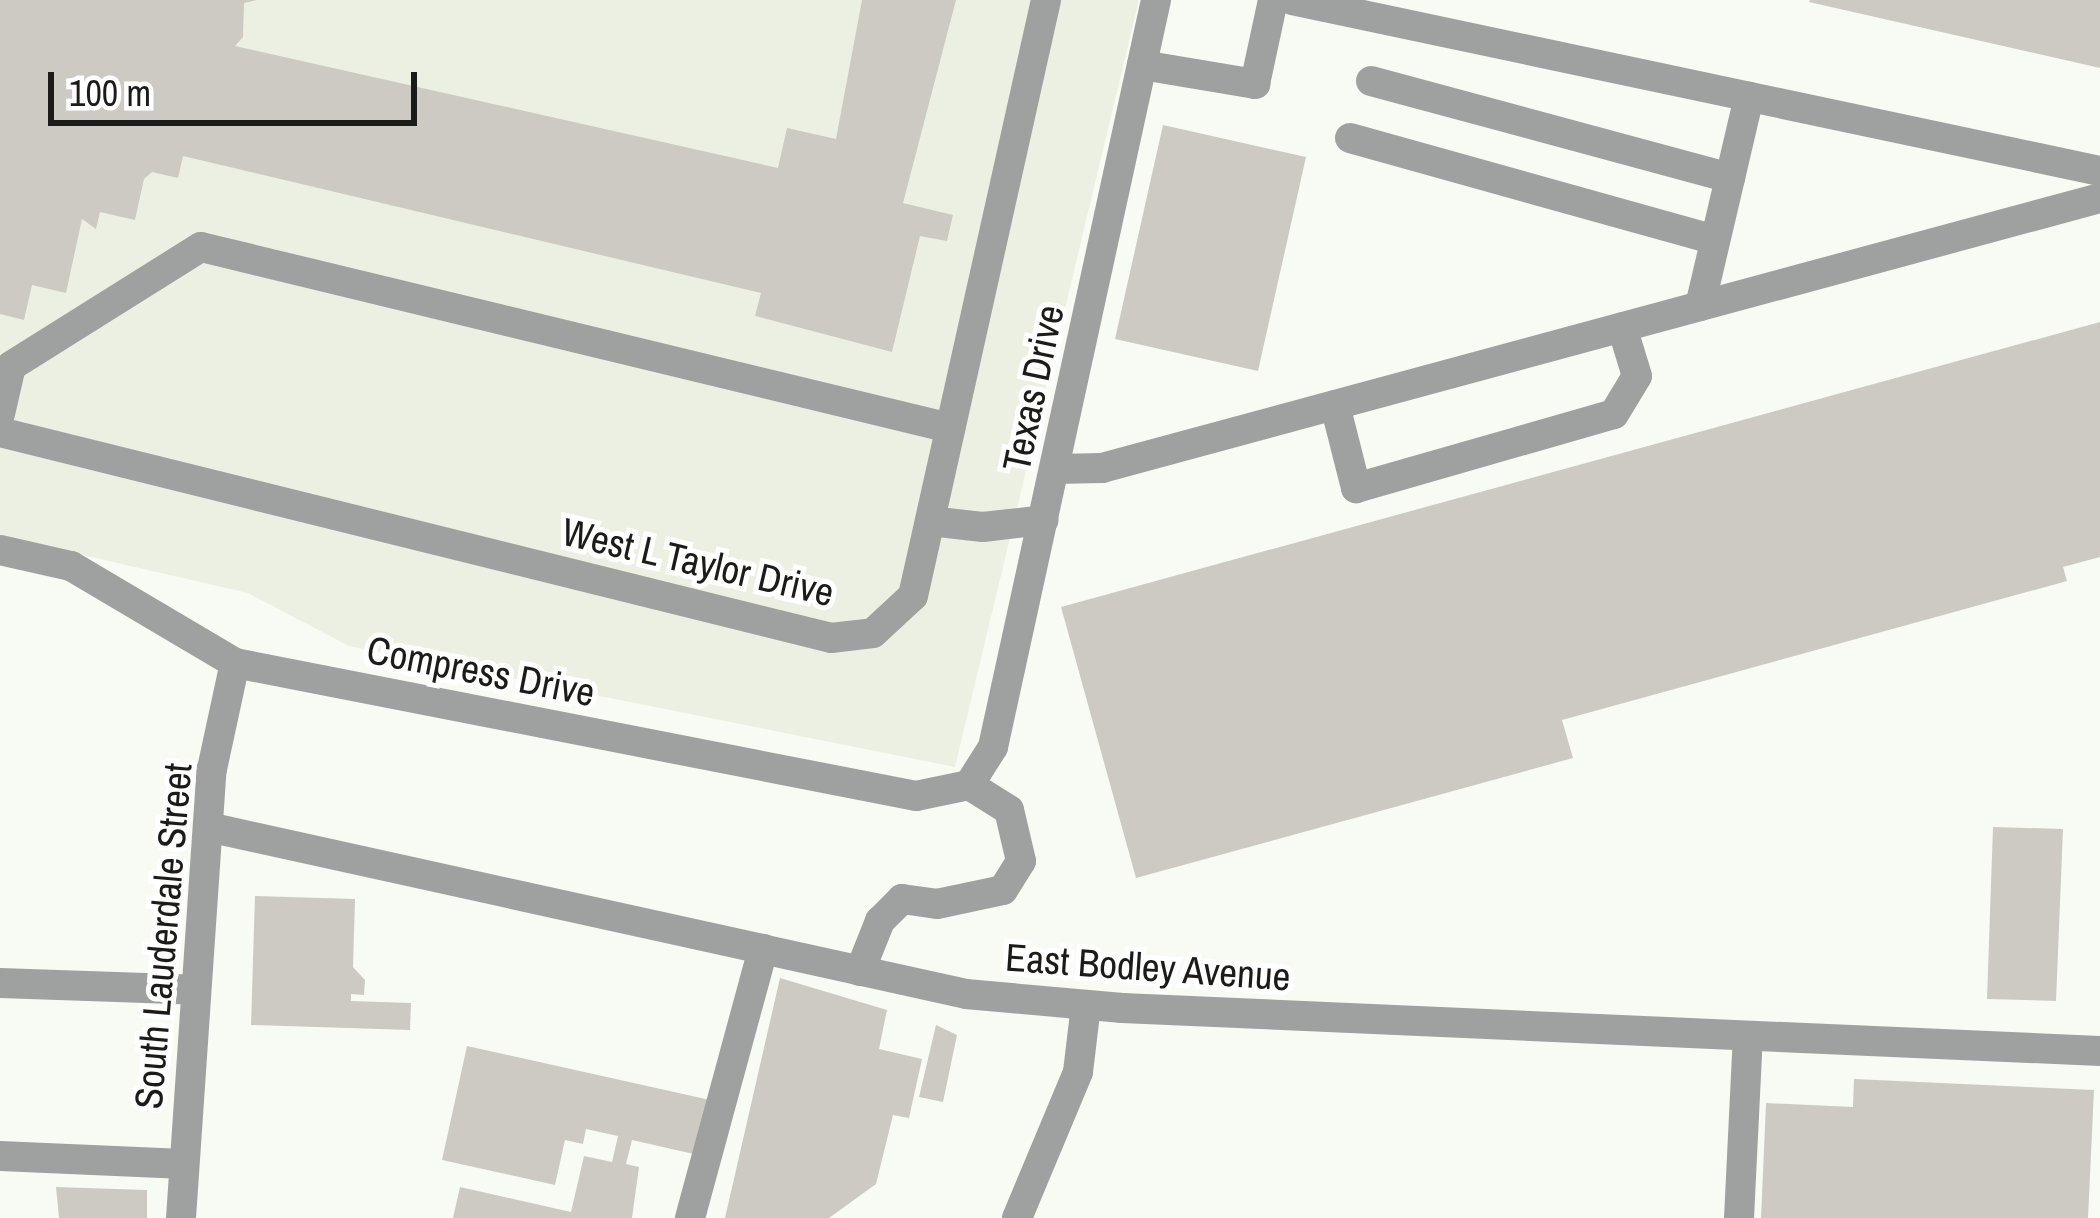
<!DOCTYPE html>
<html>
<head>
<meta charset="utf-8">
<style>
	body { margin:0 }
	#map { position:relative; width:2100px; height:1218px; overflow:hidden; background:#f8fbf3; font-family:"Archivo Narrow",sans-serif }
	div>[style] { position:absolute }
	.built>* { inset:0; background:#ecf0e2 }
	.building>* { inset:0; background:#cdcac3 }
	.minor>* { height:30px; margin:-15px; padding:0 15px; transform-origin:15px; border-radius:15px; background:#9ea19f }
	span { translate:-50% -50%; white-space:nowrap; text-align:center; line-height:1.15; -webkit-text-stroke:10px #fff; paint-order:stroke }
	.street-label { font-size:39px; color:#1b1c19 }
	.scale { position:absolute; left:48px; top:72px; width:369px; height:54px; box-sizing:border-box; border:6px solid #1b1c19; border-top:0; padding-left:15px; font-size:36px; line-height:42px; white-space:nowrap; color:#1b1c19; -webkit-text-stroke:9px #fff; paint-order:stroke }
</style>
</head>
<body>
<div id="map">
	<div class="built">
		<i style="clip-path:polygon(0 0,1139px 0,955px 767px,349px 646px,248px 593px,0 536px)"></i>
	</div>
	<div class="building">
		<i style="clip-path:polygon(0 0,257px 0,244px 3px,243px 37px,235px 46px,778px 168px,787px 128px,836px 139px,862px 0,956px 0,903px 203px,953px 215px,947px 241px,920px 236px,892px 352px,755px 316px,761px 293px,183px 156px,178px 178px,152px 172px,144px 179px,135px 220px,100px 212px,96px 229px,82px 219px,66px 293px,32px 285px,24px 320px,0 314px)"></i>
		<i style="clip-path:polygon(2100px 0,2100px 68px,1809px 2px,1810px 0)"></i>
		<i style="clip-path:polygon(1163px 125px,1306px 157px,1258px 371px,1115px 339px)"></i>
		<i style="clip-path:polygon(2100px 322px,2100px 557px,2063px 567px,2067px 581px,1562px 720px,1573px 758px,1136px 878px,1061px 607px)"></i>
		<i style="clip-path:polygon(1993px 827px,2063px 829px,2056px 1001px,1987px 999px)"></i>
		<i style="clip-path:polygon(255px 896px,355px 899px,353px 967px,365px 980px,364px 995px,351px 994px,351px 1001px,411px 1003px,410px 1030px,251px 1025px)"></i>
		<i style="clip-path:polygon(780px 978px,887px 1010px,879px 1049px,922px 1059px,909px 1118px,893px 1115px,876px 1184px,829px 1218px,725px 1218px)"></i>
		<i style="clip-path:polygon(936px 1025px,957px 1035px,943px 1102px,919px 1097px)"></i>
		<i style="clip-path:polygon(467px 1046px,710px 1100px,698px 1155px,632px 1140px,626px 1164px,639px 1167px,632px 1218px,453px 1218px,460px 1187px,571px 1212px,584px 1156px,612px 1162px,618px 1136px,586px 1129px,583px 1144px,565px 1140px,555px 1185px,442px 1160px)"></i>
		<i style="clip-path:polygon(1854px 1079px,2094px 1090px,2088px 1218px,1761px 1218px,1766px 1103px,1853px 1107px)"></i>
		<i style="clip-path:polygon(56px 1187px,147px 1190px,147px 1218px,59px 1218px)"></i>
	</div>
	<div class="minor">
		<i style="left:1292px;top:0;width:826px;rotate:11.95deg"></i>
		<i style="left:1142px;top:65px;width:115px;rotate:9.5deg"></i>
		<i style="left:1255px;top:84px;width:86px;rotate:-77.9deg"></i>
		<i style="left:1371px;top:81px;width:372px;rotate:15.1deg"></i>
		<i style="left:1350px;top:138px;width:379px;rotate:15.6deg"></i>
		<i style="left:1700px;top:306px;width:215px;rotate:-76.8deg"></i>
		<i style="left:1335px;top:405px;width:86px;rotate:75.8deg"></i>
		<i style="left:1356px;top:488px;width:268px;rotate:-16deg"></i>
		<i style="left:1614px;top:414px;width:44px;rotate:-58.8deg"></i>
		<i style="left:1637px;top:376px;width:51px;rotate:-107deg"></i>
		<i style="left:0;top:414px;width:49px;rotate:-77.1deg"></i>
		<i style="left:11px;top:366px;width:224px;rotate:-32.1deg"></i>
		<i style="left:201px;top:247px;width:771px;rotate:13.59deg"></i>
		<i style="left:0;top:432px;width:856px;rotate:13.92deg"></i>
		<i style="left:831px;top:638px;width:42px;rotate:-6.8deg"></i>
		<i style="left:873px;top:633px;width:54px;rotate:-42.8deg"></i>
		<i style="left:913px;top:596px;width:611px;rotate:-77.42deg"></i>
		<i style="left:1055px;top:469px;width:47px;rotate:-1.2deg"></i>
		<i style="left:1102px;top:468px;width:1034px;rotate:-15.14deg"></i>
		<i style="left:930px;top:521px;width:53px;rotate:6.5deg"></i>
		<i style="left:983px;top:527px;width:61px;rotate:-6.5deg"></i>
		<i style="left:0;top:550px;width:73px;rotate:12.7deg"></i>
		<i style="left:71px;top:566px;width:191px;rotate:30.6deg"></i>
		<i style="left:235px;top:663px;width:694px;rotate:11.05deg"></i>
		<i style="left:916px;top:796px;width:54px;rotate:-11.7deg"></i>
		<i style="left:969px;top:785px;width:45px;rotate:-57.7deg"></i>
		<i style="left:993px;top:747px;width:765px;rotate:-77.69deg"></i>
		<i style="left:208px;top:827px;width:776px;rotate:12.42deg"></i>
		<i style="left:966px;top:994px;width:157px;rotate:5.1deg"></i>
		<i style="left:1122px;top:1008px;width:979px;rotate:2.52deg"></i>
		<i style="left:860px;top:971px;width:54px;rotate:-68.2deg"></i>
		<i style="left:880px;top:921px;width:31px;rotate:-45deg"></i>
		<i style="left:902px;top:899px;width:35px;rotate:8deg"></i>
		<i style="left:937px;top:904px;width:67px;rotate:-12deg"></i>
		<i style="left:1003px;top:890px;width:34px;rotate:-58deg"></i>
		<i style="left:1021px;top:861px;width:52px;rotate:-103.2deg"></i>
		<i style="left:1009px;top:810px;width:47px;rotate:-148deg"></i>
		<i style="left:0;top:983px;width:196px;rotate:2deg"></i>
		<i style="left:0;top:1156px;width:184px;rotate:2.5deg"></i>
		<i style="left:181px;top:1218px;width:450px;rotate:-86.1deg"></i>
		<i style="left:212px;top:769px;width:108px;rotate:-77.8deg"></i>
		<i style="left:690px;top:1218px;width:279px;rotate:-74.8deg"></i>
		<i style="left:1017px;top:1218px;width:158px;rotate:-67.3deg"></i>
		<i style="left:1078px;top:1072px;width:67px;rotate:-83.2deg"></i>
		<i style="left:1739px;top:1218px;width:182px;rotate:-87.2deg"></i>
	</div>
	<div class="street-label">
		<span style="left:1033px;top:388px;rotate:-78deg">Texas Drive</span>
		<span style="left:698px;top:562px;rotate:13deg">West L Taylor Drive</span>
		<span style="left:481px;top:671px;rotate:11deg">Compress Drive</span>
		<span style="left:163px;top:936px;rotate:-85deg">South Lauderdale Street</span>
		<span style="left:1148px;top:967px;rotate:4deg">East Bodley Avenue</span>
	</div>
	<div class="scale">100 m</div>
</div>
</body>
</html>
